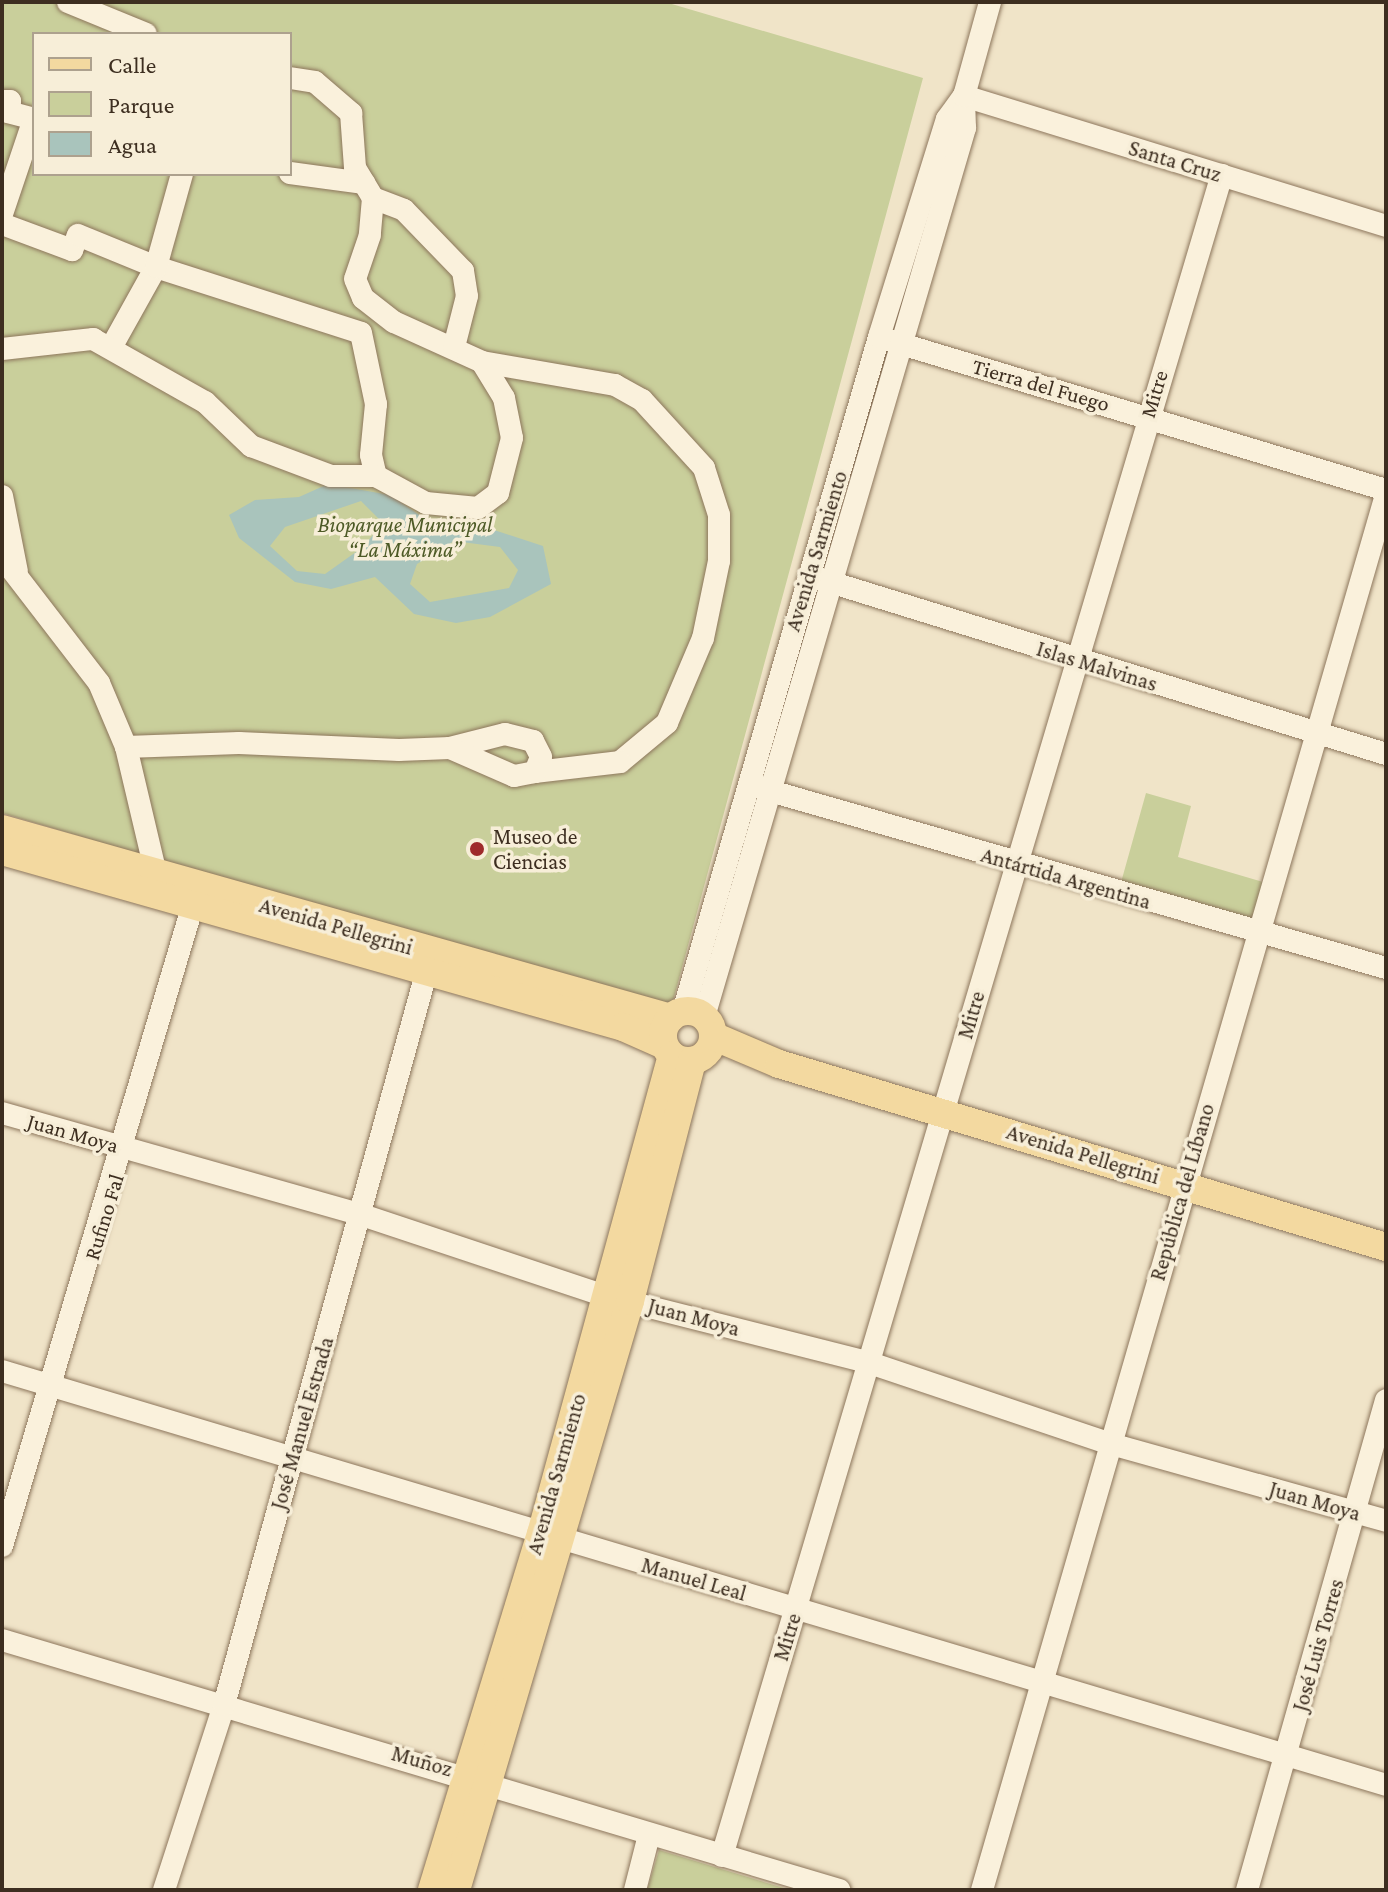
<!DOCTYPE html>
<html>
<head>
<meta charset="utf-8">
<style>
	body { margin:0 }
	#map { position:relative; width:1388px; height:1892px; overflow:hidden; background:#f0e4c8; font-family:"Crimson Pro",serif }
	div>[style] { position:absolute }
	.green>* { inset:0; background:#c9cf9b }
	.water>* { inset:0; background:#a9c4bc }
	.roads { filter:drop-shadow(0 0 2px #8d765c) drop-shadow(0 0 2px #8d765c) }
	.minor>* { height:22px; margin:-11px; padding:0 11px; transform-origin:11px; border-radius:11px; background:#faf1dc }
	.major>* { height:28px; margin:-14px; padding:0 14px; transform-origin:14px; border-radius:14px; background:#f3d9a0 }
	.major>.ring { margin:-14px; padding:0; box-sizing:content-box; background:none; border:28px solid #f3d9a0; border-radius:50% }
	.dots>* { width:22px; height:22px; translate:-50% -50%; box-sizing:border-box; border:4px solid #f7eed8; border-radius:50% }
	span { translate:-50% -50%; white-space:nowrap; text-align:center; line-height:1.15; -webkit-text-stroke:7px #f7eed8; paint-order:stroke }
	.street-label { font-size:22px; color:#3d2e20 }
	.park-label { font-size:22px; color:#4d5a26; font-style:italic }
	.poi-label { font-size:22px; color:#3d2e20 }
	.left { translate:0 -50%; text-align:left }
	.frame { position:absolute; inset:0; border:4px solid #3d2e20; pointer-events:none }
	.legend { position:absolute; left:32px; top:32px; width:260px; height:144px; box-sizing:border-box; background:#f7eed8; border:2px solid #ada18e; margin:0; padding:10px 14px; list-style:none; font-size:24px; color:#3d2e20 }
	.legend li { display:flex; align-items:center; gap:16px; height:40px }
	.legend b { width:40px; border:2px solid #ada18e }
</style>
</head>
<body>
<div id="map">
	<div class="green">
		<i style="clip-path:polygon(evenodd,2px 2px,665px 2px,923px 78px,670px 1012px,2px 813px,2px 2px,34px 34px,290px 34px,290px 174px,34px 174px,34px 34px)"></i>
		<i style="clip-path:polygon(1146px 793px,1191px 806px,1178px 857px,1263px 882px,1252px 923px,1120px 886px)"></i>
		<i style="clip-path:polygon(659px 1850px,787px 1889px,787px 1890px,647px 1890px)"></i>
	</div>
	<div class="water">
		<i style="clip-path:polygon(evenodd,328px 484px,390px 495px,437px 527px,491px 529px,543px 546px,551px 584px,490px 617px,456px 623px,414px 614px,375px 577px,331px 589px,295px 582px,239px 538px,229px 515px,255px 500px,299px 497px,328px 484px,361px 501px,383px 523px,363px 547px,325px 574px,297px 571px,270px 546px,285px 527px,361px 501px,328px 484px,454px 541px,500px 547px,518px 570px,509px 588px,430px 602px,410px 584px,417px 564px,454px 541px)"></i>
	</div>
	<div class="roads">
		<div class="minor">
			<i style="left:68px;top:2px;width:84px;rotate:22.3deg"></i>
			<i style="left:290px;top:78px;width:25px;rotate:9deg"></i>
			<i style="left:315px;top:82px;width:48px;rotate:40.7deg"></i>
			<i style="left:351px;top:113px;width:55px;rotate:85.8deg"></i>
			<i style="left:355px;top:168px;width:35px;rotate:59deg"></i>
			<i style="left:373px;top:198px;width:37px;rotate:95deg"></i>
			<i style="left:370px;top:235px;width:46px;rotate:108.8deg"></i>
			<i style="left:355px;top:279px;width:21px;rotate:67deg"></i>
			<i style="left:363px;top:298px;width:39px;rotate:38deg"></i>
			<i style="left:394px;top:322px;width:97px;rotate:24.4deg"></i>
			<i style="left:482px;top:362px;width:135px;rotate:9.8deg"></i>
			<i style="left:615px;top:385px;width:31px;rotate:29deg"></i>
			<i style="left:642px;top:400px;width:92px;rotate:47.6deg"></i>
			<i style="left:704px;top:468px;width:49px;rotate:72.3deg"></i>
			<i style="left:719px;top:515px;width:46px;rotate:90deg"></i>
			<i style="left:719px;top:561px;width:79px;rotate:101.7deg"></i>
			<i style="left:703px;top:638px;width:92px;rotate:113deg"></i>
			<i style="left:667px;top:723px;width:61px;rotate:140.3deg"></i>
			<i style="left:620px;top:762px;width:86px;rotate:173.3deg"></i>
			<i style="left:964px;top:96px;width:442px;rotate:17.1deg"></i>
			<i style="left:2px;top:101px;width:8px"></i>
			<i style="left:10px;top:101px;width:11px;rotate:100deg"></i>
			<i style="left:8px;top:112px;width:27px;rotate:15deg"></i>
			<i style="left:290px;top:173px;width:75px;rotate:7.7deg"></i>
			<i style="left:373px;top:198px;width:33px;rotate:21deg"></i>
			<i style="left:404px;top:210px;width:85px;rotate:46deg"></i>
			<i style="left:463px;top:271px;width:25px;rotate:81deg"></i>
			<i style="left:467px;top:296px;width:53px;rotate:104.3deg"></i>
			<i style="left:2px;top:214px;width:100px;rotate:-71.4deg"></i>
			<i style="left:2px;top:224px;width:75px;rotate:20.4deg"></i>
			<i style="left:72px;top:250px;width:16px;rotate:-68deg"></i>
			<i style="left:78px;top:235px;width:84px;rotate:22.3deg"></i>
			<i style="left:156px;top:267px;width:215px;rotate:17.8deg"></i>
			<i style="left:361px;top:333px;width:73px;rotate:78.1deg"></i>
			<i style="left:376px;top:404px;width:51px;rotate:95.6deg"></i>
			<i style="left:371px;top:455px;width:22px;rotate:77deg"></i>
			<i style="left:376px;top:476px;width:57px;rotate:28.4deg"></i>
			<i style="left:426px;top:503px;width:52px;rotate:5.5deg"></i>
			<i style="left:478px;top:508px;width:25px;rotate:-37deg"></i>
			<i style="left:498px;top:493px;width:57px;rotate:-75.7deg"></i>
			<i style="left:512px;top:438px;width:41px;rotate:-101.3deg"></i>
			<i style="left:504px;top:398px;width:42px;rotate:-121.4deg"></i>
			<i style="left:888px;top:340px;width:520px;rotate:16.76deg"></i>
			<i style="left:112px;top:346px;width:90px;rotate:-60.9deg"></i>
			<i style="left:156px;top:267px;width:97px;rotate:-74.4deg"></i>
			<i style="left:2px;top:349px;width:92px;rotate:-6.3deg"></i>
			<i style="left:93px;top:339px;width:129px;rotate:29.4deg"></i>
			<i style="left:205px;top:402px;width:64px;rotate:43.7deg"></i>
			<i style="left:251px;top:446px;width:85px;rotate:20.6deg"></i>
			<i style="left:331px;top:476px;width:45px"></i>
			<i style="left:2px;top:496px;width:77px;rotate:78.8deg"></i>
			<i style="left:2px;top:557px;width:159px;rotate:52.4deg"></i>
			<i style="left:99px;top:683px;width:69px;rotate:67.1deg"></i>
			<i style="left:126px;top:747px;width:130px;rotate:76.7deg"></i>
			<i style="left:817px;top:578px;width:596px;rotate:17.19deg"></i>
			<i style="left:126px;top:747px;width:113px;rotate:-2deg"></i>
			<i style="left:239px;top:743px;width:160px;rotate:2.5deg"></i>
			<i style="left:399px;top:750px;width:51px;rotate:-2.2deg"></i>
			<i style="left:450px;top:748px;width:57px;rotate:-14.3deg"></i>
			<i style="left:505px;top:734px;width:29px;rotate:14deg"></i>
			<i style="left:533px;top:741px;width:18px;rotate:63deg"></i>
			<i style="left:541px;top:757px;width:16px;rotate:112deg"></i>
			<i style="left:535px;top:772px;width:21px;rotate:169deg"></i>
			<i style="left:514px;top:776px;width:70px;rotate:-156.4deg"></i>
			<i style="left:753px;top:786px;width:659px;rotate:16.04deg"></i>
			<i style="left:683px;top:1012px;width:703px;rotate:-73.81deg"></i>
			<i style="left:879px;top:337px;width:228px;rotate:-72.7deg"></i>
			<i style="left:947px;top:119px;width:29px;rotate:-54deg"></i>
			<i style="left:704px;top:1017px;width:927px;rotate:-73.64deg"></i>
			<i style="left:965px;top:128px;width:32px;rotate:-92deg"></i>
			<i style="left:964px;top:96px;width:98px;rotate:-74.5deg"></i>
			<i style="left:2px;top:1113px;width:374px;rotate:15.8deg"></i>
			<i style="left:362px;top:1215px;width:257px;rotate:18.4deg"></i>
			<i style="left:606px;top:1296px;width:272px;rotate:14.2deg"></i>
			<i style="left:870px;top:1363px;width:254px;rotate:18.6deg"></i>
			<i style="left:1111px;top:1444px;width:286px;rotate:15.6deg"></i>
			<i style="left:2px;top:1371px;width:1445px;rotate:16.65deg"></i>
			<i style="left:2px;top:1546px;width:683px;rotate:-73.42deg"></i>
			<i style="left:2px;top:1640px;width:874px;rotate:16.63deg"></i>
			<i style="left:722px;top:1856px;width:1754px;rotate:-73.44deg"></i>
			<i style="left:164px;top:1890px;width:194px;rotate:-72deg"></i>
			<i style="left:224px;top:1705px;width:774px;rotate:-74.56deg"></i>
			<i style="left:635px;top:1890px;width:57px;rotate:-75.7deg"></i>
			<i style="left:982px;top:1890px;width:1452px;rotate:-73.85deg"></i>
			<i style="left:1247px;top:1890px;width:509px;rotate:-74.16deg"></i>
		</div>
		<div class="major">
			<i style="left:2px;top:829px;width:695px;rotate:15.78deg"></i>
			<i style="left:2px;top:851px;width:645px;rotate:15.82deg"></i>
			<i style="left:623px;top:1027px;width:45px;rotate:23.7deg"></i>
			<i class="ring" style="left:663px;top:1011px;width:22px;height:22px"></i>
			<i style="left:713px;top:1036px;width:72px;rotate:23deg"></i>
			<i style="left:779px;top:1064px;width:634px;rotate:16.78deg"></i>
			<i style="left:432px;top:1890px;width:372px;rotate:-73deg"></i>
			<i style="left:541px;top:1534px;width:496px;rotate:-74.7deg"></i>
			<i style="left:456px;top:1890px;width:614px;rotate:-73.54deg"></i>
			<i style="left:630px;top:1301px;width:248px;rotate:-75.5deg"></i>
		</div>
	</div>
	<div class="dots">
		<i style="left:477px;top:849px;background:#9e2a2b"></i>
	</div>
	<div class="street-label">
		<span style="left:1175px;top:161px;rotate:17deg">Santa Cruz</span>
		<span style="left:1041px;top:385px;rotate:16deg">Tierra del Fuego</span>
		<span style="left:1154px;top:394px;rotate:-73deg">Mitre</span>
		<span style="left:816px;top:551px;rotate:-73deg">Avenida Sarmiento</span>
		<span style="left:1097px;top:666px;rotate:17deg">Islas Malvinas</span>
		<span style="left:1066px;top:878px;rotate:16deg">Antártida Argentina</span>
		<span style="left:336px;top:926px;rotate:16deg">Avenida Pellegrini</span>
		<span style="left:971px;top:1015px;rotate:-74deg">Mitre</span>
		<span style="left:73px;top:1133px;rotate:16deg">Juan Moya</span>
		<span style="left:1083px;top:1154px;rotate:17deg">Avenida Pellegrini</span>
		<span style="left:1182px;top:1192px;rotate:-74deg">República del Líbano</span>
		<span style="left:104px;top:1217px;rotate:-73deg">Rufino Fal</span>
		<span style="left:694px;top:1317px;rotate:15deg">Juan Moya</span>
		<span style="left:302px;top:1423px;rotate:-74deg">José Manuel Estrada</span>
		<span style="left:556px;top:1474px;rotate:-74deg">Avenida Sarmiento</span>
		<span style="left:1315px;top:1501px;rotate:16deg">Juan Moya</span>
		<span style="left:694px;top:1579px;rotate:16deg">Manuel Leal</span>
		<span style="left:787px;top:1637px;rotate:-73deg">Mitre</span>
		<span style="left:1318px;top:1645px;rotate:-74deg">José Luis Torres</span>
		<span style="left:422px;top:1761px;rotate:16deg">Muñoz</span>
	</div>
	<div class="park-label">
		<span style="left:405px;top:537px">Bioparque Municipal<br>“La Máxima”</span>
	</div>
	<div class="poi-label">
		<span class="left" style="left:493px;top:849px">Museo de<br>Ciencias</span>
	</div>
	<div class="frame"></div>
	<ul class="legend">
	<li><b style="height:10px;background:#f3d9a0"></b>Calle</li>
	<li><b style="height:22px;background:#c9cf9b"></b>Parque</li>
	<li><b style="height:22px;background:#a9c4bc"></b>Agua</li>
	</ul>
</div>
</body>
</html>
